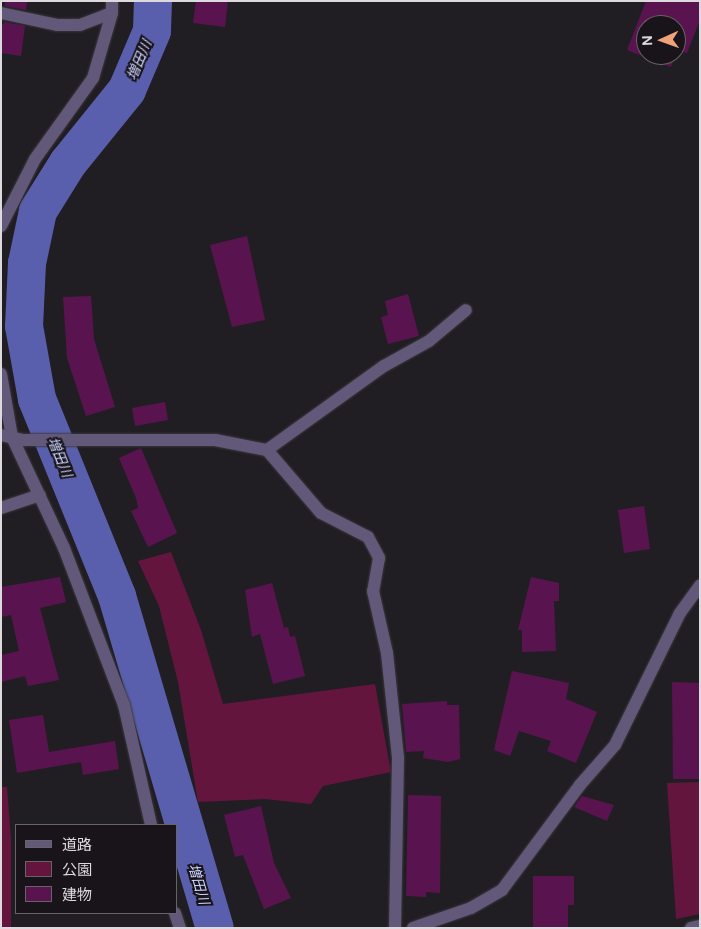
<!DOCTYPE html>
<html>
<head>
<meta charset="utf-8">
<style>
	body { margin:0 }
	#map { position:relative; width:701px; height:929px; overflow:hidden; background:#211e23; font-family:"DM Sans","Noto Sans JP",sans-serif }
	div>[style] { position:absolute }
	.green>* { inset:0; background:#63153e }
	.river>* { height:38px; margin:-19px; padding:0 19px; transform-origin:19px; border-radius:19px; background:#595fac }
	.building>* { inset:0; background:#59144f }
	.roads { filter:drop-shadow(0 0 1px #3b383d) drop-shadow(0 0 1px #3b383d) }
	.street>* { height:12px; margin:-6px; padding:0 6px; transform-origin:6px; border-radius:6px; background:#62587a }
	span { translate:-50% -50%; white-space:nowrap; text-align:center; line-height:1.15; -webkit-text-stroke:4px #18141a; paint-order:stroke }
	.water-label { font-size:14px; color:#cbd2fe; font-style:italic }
	.frame { position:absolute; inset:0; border:2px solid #dddade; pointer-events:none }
	.legend { position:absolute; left:15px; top:824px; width:162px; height:90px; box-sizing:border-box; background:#18141a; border:1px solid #676368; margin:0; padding:6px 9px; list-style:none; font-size:15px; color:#dddade }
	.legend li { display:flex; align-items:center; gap:10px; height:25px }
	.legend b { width:25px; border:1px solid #676368 }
	.north { position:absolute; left:636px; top:15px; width:50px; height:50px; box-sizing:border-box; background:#18141a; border:1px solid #676368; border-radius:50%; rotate:268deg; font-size:14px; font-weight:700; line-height:20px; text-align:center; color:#dddade }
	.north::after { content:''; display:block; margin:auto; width:18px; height:22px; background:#efa378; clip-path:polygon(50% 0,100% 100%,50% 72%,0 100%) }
</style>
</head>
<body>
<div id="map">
	<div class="green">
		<i style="clip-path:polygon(171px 552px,201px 630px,223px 704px,375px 684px,391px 772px,323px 786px,311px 804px,265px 799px,198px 802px,178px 682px,159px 606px,138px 561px)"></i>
		<i style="clip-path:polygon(700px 782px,700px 914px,676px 919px,667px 783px)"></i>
		<i style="clip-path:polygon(1px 787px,7px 787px,11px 840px,11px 928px,1px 928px)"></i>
	</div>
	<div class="river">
		<i style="left:153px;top:1px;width:30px;rotate:92deg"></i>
		<i style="left:152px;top:31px;width:64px;rotate:113deg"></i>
		<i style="left:127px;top:90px;width:94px;rotate:128.9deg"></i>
		<i style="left:68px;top:163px;width:57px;rotate:122deg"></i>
		<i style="left:38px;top:211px;width:53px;rotate:101.9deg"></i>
		<i style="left:27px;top:263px;width:63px;rotate:92.7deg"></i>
		<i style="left:24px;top:326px;width:74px;rotate:79.9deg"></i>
		<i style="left:37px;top:399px;width:213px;rotate:67.9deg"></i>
		<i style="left:117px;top:596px;width:346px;rotate:73.6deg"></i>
	</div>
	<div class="building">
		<i style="clip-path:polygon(5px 1px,27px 1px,26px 10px,5px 6px)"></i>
		<i style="clip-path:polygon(196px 1px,228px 1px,225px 27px,193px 23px)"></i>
		<i style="clip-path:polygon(646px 1px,700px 1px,700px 20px,687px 53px,677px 50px,676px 53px,676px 25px,646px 25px,646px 55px,675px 55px,671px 67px,627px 50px)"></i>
		<i style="clip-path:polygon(5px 22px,25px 26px,21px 56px,1px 53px,1px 25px)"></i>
		<i style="clip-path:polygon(247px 236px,265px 320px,232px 327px,210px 245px)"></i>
		<i style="clip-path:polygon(408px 294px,419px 336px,388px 344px,381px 317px,388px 315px,385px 301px)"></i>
		<i style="clip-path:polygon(91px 296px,94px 339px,115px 407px,86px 416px,67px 358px,63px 297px)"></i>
		<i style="clip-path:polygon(165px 402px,168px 420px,135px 426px,132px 408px)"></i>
		<i style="clip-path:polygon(141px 448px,177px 533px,148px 547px,131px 511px,138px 508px,136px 498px,119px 458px)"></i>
		<i style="clip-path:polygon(644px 506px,650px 549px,624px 553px,618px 510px)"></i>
		<i style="clip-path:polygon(60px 577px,66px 602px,40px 608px,59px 680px,28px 686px,25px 676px,1px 682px,1px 655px,19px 651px,11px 615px,1px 617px,1px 587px)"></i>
		<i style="clip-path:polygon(531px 577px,559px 583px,559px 601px,554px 601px,556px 651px,522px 652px,522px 630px,518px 630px)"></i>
		<i style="clip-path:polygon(272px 583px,284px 628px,288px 627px,290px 637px,295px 636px,305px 676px,273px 684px,260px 634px,252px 637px,245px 590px)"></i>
		<i style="clip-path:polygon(512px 671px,569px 683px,566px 699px,597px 712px,576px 763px,547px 751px,551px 741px,519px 731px,510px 756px,494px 750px)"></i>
		<i style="clip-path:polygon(672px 682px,700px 683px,700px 779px,673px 779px)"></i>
		<i style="clip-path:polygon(447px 701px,447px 705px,459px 705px,460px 759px,448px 762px,423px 758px,424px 751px,406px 752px,402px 704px)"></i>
		<i style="clip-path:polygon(43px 715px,49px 752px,115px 741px,119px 769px,83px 775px,81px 762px,17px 773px,9px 720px)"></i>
		<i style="clip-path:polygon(408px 795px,441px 796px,440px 893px,426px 892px,426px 897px,406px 896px)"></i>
		<i style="clip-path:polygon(582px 796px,614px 805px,607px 821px,574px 807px)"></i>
		<i style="clip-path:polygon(261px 806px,274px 863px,291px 898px,264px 909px,243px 855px,235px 857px,224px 815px)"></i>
		<i style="clip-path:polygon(533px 876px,574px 876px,574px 905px,568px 905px,568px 928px,533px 928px)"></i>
	</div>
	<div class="roads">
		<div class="street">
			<i style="left:1px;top:13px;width:57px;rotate:12.1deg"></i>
			<i style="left:57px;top:25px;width:23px"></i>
			<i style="left:80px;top:25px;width:34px;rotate:-21deg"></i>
			<i style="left:112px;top:13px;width:12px;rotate:-90deg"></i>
			<i style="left:1px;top:226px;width:75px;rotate:-63.1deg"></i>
			<i style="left:35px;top:159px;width:100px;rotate:-54.4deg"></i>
			<i style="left:93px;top:78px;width:68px;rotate:-73.7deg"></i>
			<i style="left:1px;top:374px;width:64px;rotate:80.1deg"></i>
			<i style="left:12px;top:437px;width:123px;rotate:64.9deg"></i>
			<i style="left:64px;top:548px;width:168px;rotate:69.1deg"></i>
			<i style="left:124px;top:705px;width:123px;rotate:77.3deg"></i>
			<i style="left:1px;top:435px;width:22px;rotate:13deg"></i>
			<i style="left:22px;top:440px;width:193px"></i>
			<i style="left:215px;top:440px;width:53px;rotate:10.9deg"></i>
			<i style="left:267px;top:450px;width:83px;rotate:49.4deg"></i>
			<i style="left:321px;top:513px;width:53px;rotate:27.1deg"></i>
			<i style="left:368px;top:537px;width:24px;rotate:62deg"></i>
			<i style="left:379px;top:558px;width:34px;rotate:100deg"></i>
			<i style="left:373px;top:591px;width:64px;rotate:77.3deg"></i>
			<i style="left:387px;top:653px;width:106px;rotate:84deg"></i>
			<i style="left:398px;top:758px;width:170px;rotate:91deg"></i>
			<i style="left:267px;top:450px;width:144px;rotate:-35.7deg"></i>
			<i style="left:384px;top:366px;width:51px;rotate:-29.1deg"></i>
			<i style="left:429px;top:341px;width:48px;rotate:-40deg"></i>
			<i style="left:1px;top:508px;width:41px;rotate:-18.4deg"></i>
			<i style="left:175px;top:913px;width:16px;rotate:72deg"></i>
			<i style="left:413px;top:928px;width:61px;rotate:-19deg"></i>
			<i style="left:471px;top:908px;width:36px;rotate:-30deg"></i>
			<i style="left:502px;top:890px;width:131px;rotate:-53.4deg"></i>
			<i style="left:580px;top:785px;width:53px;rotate:-48.8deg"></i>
			<i style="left:615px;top:745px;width:147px;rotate:-63.8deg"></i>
			<i style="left:680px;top:613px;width:34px;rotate:-54deg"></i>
			<i style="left:691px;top:928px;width:9px;rotate:-13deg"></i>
		</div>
	</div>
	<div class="water-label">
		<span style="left:139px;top:60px;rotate:-67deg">増田川</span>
		<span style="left:60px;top:457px;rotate:68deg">増田川</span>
		<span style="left:199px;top:884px;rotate:74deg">増田川</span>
	</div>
	<div class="frame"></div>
	<ul class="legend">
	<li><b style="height:6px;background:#62587a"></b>道路</li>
	<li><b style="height:14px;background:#63153e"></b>公園</li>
	<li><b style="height:14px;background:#59144f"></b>建物</li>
	</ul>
	<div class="north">N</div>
</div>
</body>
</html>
